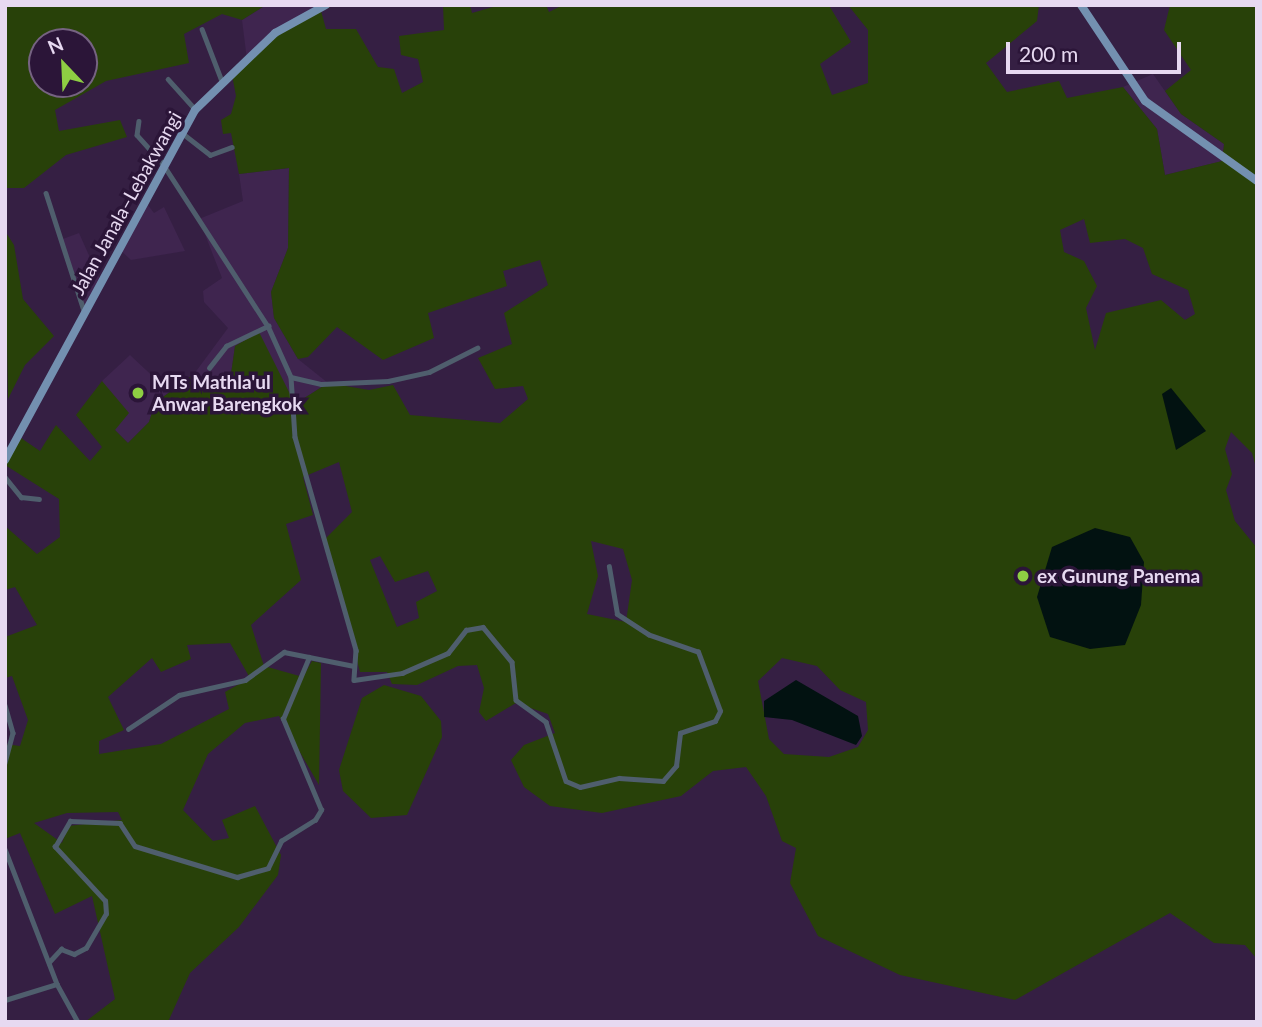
<!DOCTYPE html>
<html>
<head>
<meta charset="utf-8">
<style>
	body { margin:0 }
	#map { position:relative; width:1262px; height:1027px; overflow:hidden; background:#351f43; font-family:Lato,sans-serif }
	div>[style] { position:absolute }
	.built>* { inset:0; background:#3f254f }
	.green>* { inset:0; background:#284109 }
	.water>* { inset:0; background:#021211 }
	.minor>* { height:4.5px; margin:-2.25px; padding:0 2.25px; transform-origin:2.25px; border-radius:2.25px; background:#4f5e6d }
	.primary>* { height:8px; margin:-4px; padding:0 4px; transform-origin:4px; border-radius:4px; background:#7390b0 }
	.dots>* { width:19px; height:19px; translate:-50% -50%; box-sizing:border-box; border:4px solid #2b1538; border-radius:50% }
	span { translate:-50% -50%; white-space:nowrap; text-align:center; line-height:1.15; -webkit-text-stroke:7px #2b1538; paint-order:stroke }
	.street-label { font-size:19px; color:#e7d9f1 }
	.poi-label { font-size:19px; color:#e7d9f1; font-weight:700 }
	.left { translate:0 -50%; text-align:left }
	.frame { position:absolute; inset:0; border:7px solid #e7d9f1; pointer-events:none }
	.north { position:absolute; left:28px; top:28px; width:70px; height:70px; box-sizing:border-box; background:#2b1538; border:2px solid #766382; border-radius:50%; rotate:337deg; font-size:19px; font-weight:700; line-height:28px; text-align:center; color:#e7d9f1 }
	.north::after { content:''; display:block; margin:auto; width:24px; height:32px; background:#8ece43; clip-path:polygon(50% 0,100% 100%,50% 72%,0 100%) }
	.scale { position:absolute; left:1006px; top:42px; width:175px; height:32px; box-sizing:border-box; border:4px solid #e7d9f1; border-top:0; padding-left:9px; font-size:21px; line-height:24px; white-space:nowrap; color:#e7d9f1; -webkit-text-stroke:5px #2b1538; paint-order:stroke }
</style>
</head>
<body>
<div id="map">
	<div class="built">
		<i style="clip-path:polygon(266px 5px,320px 5px,247px 60px,242px 20px)"></i>
		<i style="clip-path:polygon(1153px 74px,1181px 114px,1224px 144px,1223px 161px,1165px 175px,1157px 129px,1123px 87px)"></i>
		<i style="clip-path:polygon(289px 168px,288px 248px,271px 292px,274px 318px,298px 359px,328px 383px,295px 404px,235px 346px,230px 381px,198px 387px,194px 374px,228px 328px,204px 302px,203px 291px,222px 278px,199px 219px,243px 201px,239px 174px)"></i>
		<i style="clip-path:polygon(144px 200px,154px 213px,164px 207px,185px 251px,131px 260px,119px 249px)"></i>
		<i style="clip-path:polygon(79px 233px,101px 282px,85px 306px,60px 240px)"></i>
		<i style="clip-path:polygon(130px 355px,161px 384px,174px 373px,181px 383px,155px 403px,149px 422px,128px 443px,115px 430px,102px 381px)"></i>
	</div>
	<div class="green">
		<i style="clip-path:polygon(evenodd,5px 5px,266px 5px,242px 20px,222px 14px,184px 34px,189px 63px,106px 81px,55px 110px,59px 131px,120px 120px,127px 137px,66px 155px,24px 188px,5px 188px,5px 5px,84px 42px,84px 84px,42px 84px,42px 42px,84px 42px)"></i>
		<i style="clip-path:polygon(evenodd,320px 5px,335px 5px,321px 11px,326px 29px,356px 29px,378px 67px,394px 69px,402px 93px,423px 82px,418px 59px,401px 55px,399px 36px,444px 30px,443px 5px,470px 5px,472px 13px,500px 5px,546px 5px,549px 12px,563px 5px,830px 7px,851px 42px,820px 64px,832px 95px,868px 83px,868px 30px,848px 5px,1039px 5px,1037px 21px,986px 63px,1007px 92px,1059px 81px,1067px 98px,1123px 87px,1157px 129px,1165px 175px,1222px 161px,1224px 144px,1181px 114px,1165px 91px,1191px 70px,1164px 30px,1170px 5px,1257px 5px,1257px 471px,1252px 453px,1231px 432px,1225px 449px,1232px 474px,1226px 490px,1235px 521px,1257px 548px,1257px 959px,1245px 945px,1214px 943px,1170px 913px,1015px 1000px,900px 975px,818px 936px,790px 883px,796px 848px,782px 841px,766px 796px,746px 767px,713px 771px,681px 796px,602px 813px,550px 806px,524px 787px,511px 760px,524px 745px,555px 733px,548px 714px,516px 703px,486px 721px,479px 712px,484px 688px,477px 665px,458px 666px,417px 685px,392px 684px,387px 672px,360px 672px,325px 539px,352px 512px,339px 462px,303px 477px,313px 515px,286px 524px,301px 580px,251px 625px,264px 666px,303px 677px,312px 661px,321px 663px,319px 785px,279px 716px,245px 723px,208px 754px,183px 810px,213px 841px,229px 838px,222px 820px,255px 806px,281px 855px,278px 875px,239px 927px,190px 973px,168px 1022px,85px 1022px,115px 999px,92px 896px,55px 914px,20px 833px,5px 839px,5px 744px,20px 746px,28px 720px,12px 676px,5px 678px,5px 637px,37px 625px,15px 587px,5px 590px,5px 526px,37px 554px,60px 537px,59px 499px,5px 465px,21px 438px,40px 451px,56px 425px,90px 461px,102px 447px,76px 415px,102px 381px,129px 413px,115px 430px,128px 443px,149px 422px,155px 403px,194px 374px,198px 387px,230px 381px,235px 346px,259px 332px,295px 404px,328px 383px,369px 390px,393px 385px,410px 415px,500px 423px,528px 399px,523px 386px,495px 389px,478px 358px,512px 344px,504px 313px,548px 285px,540px 260px,503px 271px,507px 286px,428px 313px,434px 338px,383px 360px,337px 327px,308px 357px,298px 359px,274px 318px,271px 292px,288px 248px,289px 168px,239px 174px,231px 133px,223px 134px,221px 120px,231px 114px,236px 96px,232px 75px,291px 22px,320px 5px,1084px 219px,1090px 243px,1125px 239px,1143px 248px,1152px 274px,1188px 290px,1195px 314px,1185px 320px,1161px 300px,1106px 313px,1095px 350px,1086px 308px,1097px 286px,1084px 261px,1064px 252px,1060px 230px,1084px 219px,320px 5px,591px 541px,623px 549px,632px 580px,626px 622px,587px 614px,598px 576px,591px 541px,320px 5px,380px 556px,395px 582px,428px 571px,437px 591px,416px 602px,419px 618px,397px 627px,370px 560px,380px 556px,320px 5px,230px 643px,250px 678px,225px 692px,229px 709px,161px 744px,99px 754px,99px 741px,124px 730px,108px 697px,152px 658px,161px 672px,191px 659px,187px 645px,230px 643px,320px 5px,782px 658px,817px 666px,840px 690px,866px 702px,868px 730px,858px 747px,829px 757px,784px 754px,769px 739px,758px 681px,782px 658px,320px 5px,118px 812px,122px 820px,68px 826px,62px 843px,34px 823px,67px 813px,118px 812px)"></i>
		<i style="clip-path:polygon(5px 231px,14px 245px,23px 299px,54px 336px,25px 365px,8px 399px)"></i>
		<i style="clip-path:polygon(384px 685px,421px 696px,441px 721px,442px 737px,407px 815px,371px 818px,343px 791px,339px 770px,362px 698px)"></i>
	</div>
	<div class="water">
		<i style="clip-path:polygon(1171px 388px,1206px 431px,1176px 450px,1162px 394px)"></i>
		<i style="clip-path:polygon(1095px 528px,1130px 537px,1144px 562px,1141px 605px,1125px 645px,1090px 649px,1050px 637px,1037px 597px,1052px 547px)"></i>
		<i style="clip-path:polygon(796px 680px,858px 716px,862px 736px,856px 745px,792px 720px,764px 717px,764px 701px)"></i>
	</div>
	<div class="minor">
		<i style="left:202px;top:29px;width:56px;rotate:69deg"></i>
		<i style="left:168px;top:79px;width:40px;rotate:48deg"></i>
		<i style="left:139px;top:121px;width:14px;rotate:98deg"></i>
		<i style="left:137px;top:135px;width:39px;rotate:48deg"></i>
		<i style="left:163px;top:164px;width:193px;rotate:57.1deg"></i>
		<i style="left:268px;top:326px;width:56px;rotate:65.7deg"></i>
		<i style="left:291px;top:377px;width:60px;rotate:86.2deg"></i>
		<i style="left:295px;top:437px;width:222px;rotate:74deg"></i>
		<i style="left:356px;top:650px;width:30px;rotate:94deg"></i>
		<i style="left:354px;top:680px;width:49px;rotate:-8.3deg"></i>
		<i style="left:402px;top:673px;width:50px;rotate:-23.5deg"></i>
		<i style="left:448px;top:653px;width:29px;rotate:-52deg"></i>
		<i style="left:466px;top:630px;width:17px;rotate:-10deg"></i>
		<i style="left:483px;top:627px;width:45px;rotate:50.4deg"></i>
		<i style="left:512px;top:662px;width:38px;rotate:84deg"></i>
		<i style="left:516px;top:700px;width:37px;rotate:36deg"></i>
		<i style="left:546px;top:722px;width:62px;rotate:71.3deg"></i>
		<i style="left:566px;top:781px;width:15px;rotate:23deg"></i>
		<i style="left:580px;top:787px;width:40px;rotate:-13deg"></i>
		<i style="left:619px;top:778px;width:44px;rotate:3.9deg"></i>
		<i style="left:663px;top:781px;width:20px;rotate:-49deg"></i>
		<i style="left:676px;top:766px;width:33px;rotate:-83deg"></i>
		<i style="left:680px;top:733px;width:37px;rotate:-19deg"></i>
		<i style="left:715px;top:721px;width:11px;rotate:-63deg"></i>
		<i style="left:720px;top:711px;width:63px;rotate:-110.4deg"></i>
		<i style="left:698px;top:652px;width:52px;rotate:-160.9deg"></i>
		<i style="left:649px;top:635px;width:38px;rotate:-147deg"></i>
		<i style="left:617px;top:614px;width:48px;rotate:-99.7deg"></i>
		<i style="left:181px;top:132px;width:37px;rotate:38deg"></i>
		<i style="left:210px;top:155px;width:23px;rotate:-20deg"></i>
		<i style="left:46px;top:193px;width:124px;rotate:72.1deg"></i>
		<i style="left:209px;top:368px;width:28px;rotate:-52deg"></i>
		<i style="left:226px;top:346px;width:47px;rotate:-25.5deg"></i>
		<i style="left:291px;top:377px;width:31px;rotate:13deg"></i>
		<i style="left:321px;top:384px;width:67px;rotate:-2.6deg"></i>
		<i style="left:388px;top:381px;width:42px;rotate:-12.4deg"></i>
		<i style="left:429px;top:372px;width:54px;rotate:-26.6deg"></i>
		<i style="left:5px;top:477px;width:26px;rotate:51deg"></i>
		<i style="left:21px;top:497px;width:18px;rotate:6deg"></i>
		<i style="left:5px;top:705px;width:29px;rotate:74deg"></i>
		<i style="left:13px;top:733px;width:31px;rotate:105deg"></i>
		<i style="left:128px;top:729px;width:61px;rotate:-33.7deg"></i>
		<i style="left:179px;top:695px;width:68px;rotate:-12.8deg"></i>
		<i style="left:245px;top:680px;width:48px;rotate:-35.7deg"></i>
		<i style="left:284px;top:652px;width:71px;rotate:11.3deg"></i>
		<i style="left:5px;top:849px;width:145px;rotate:68.9deg"></i>
		<i style="left:57px;top:984px;width:43px;rotate:61.1deg"></i>
		<i style="left:49px;top:962px;width:18px;rotate:-47deg"></i>
		<i style="left:61px;top:949px;width:14px;rotate:21deg"></i>
		<i style="left:74px;top:954px;width:13px;rotate:-27deg"></i>
		<i style="left:86px;top:948px;width:39px;rotate:-60deg"></i>
		<i style="left:106px;top:914px;width:13px;rotate:-94deg"></i>
		<i style="left:105px;top:901px;width:74px;rotate:-132.8deg"></i>
		<i style="left:55px;top:847px;width:30px;rotate:-60deg"></i>
		<i style="left:70px;top:821px;width:50px;rotate:2.3deg"></i>
		<i style="left:120px;top:823px;width:27px;rotate:57deg"></i>
		<i style="left:135px;top:846px;width:107px;rotate:16.9deg"></i>
		<i style="left:237px;top:877px;width:32px;rotate:-16deg"></i>
		<i style="left:268px;top:868px;width:30px;rotate:-64deg"></i>
		<i style="left:281px;top:841px;width:40px;rotate:-32deg"></i>
		<i style="left:315px;top:820px;width:12px;rotate:-59deg"></i>
		<i style="left:321px;top:810px;width:99px;rotate:-112.7deg"></i>
		<i style="left:283px;top:719px;width:67px;rotate:-67.2deg"></i>
		<i style="left:5px;top:1000px;width:54px;rotate:-17.1deg"></i>
	</div>
	<div class="primary">
		<i style="left:1081px;top:5px;width:115px;rotate:56.3deg"></i>
		<i style="left:1145px;top:101px;width:138px;rotate:35.5deg"></i>
		<i style="left:5px;top:460px;width:398px;rotate:-61.5deg"></i>
		<i style="left:195px;top:110px;width:111px;rotate:-43.9deg"></i>
		<i style="left:275px;top:33px;width:58px;rotate:-28.8deg"></i>
	</div>
	<div class="dots">
		<i style="left:138px;top:393px;background:#8ece43"></i>
		<i style="left:1023px;top:576px;background:#8ece43"></i>
	</div>
	<div class="street-label">
		<span style="left:126px;top:203px;rotate:-61deg">Jalan Janala–Lebakwangi</span>
	</div>
	<div class="poi-label">
		<span class="left" style="left:152px;top:393px">MTs Mathla'ul<br>Anwar Barengkok</span>
		<span class="left" style="left:1037px;top:576px">ex Gunung Panema</span>
	</div>
	<div class="frame"></div>
	<div class="north">N</div>
	<div class="scale">200 m</div>
</div>
</body>
</html>
